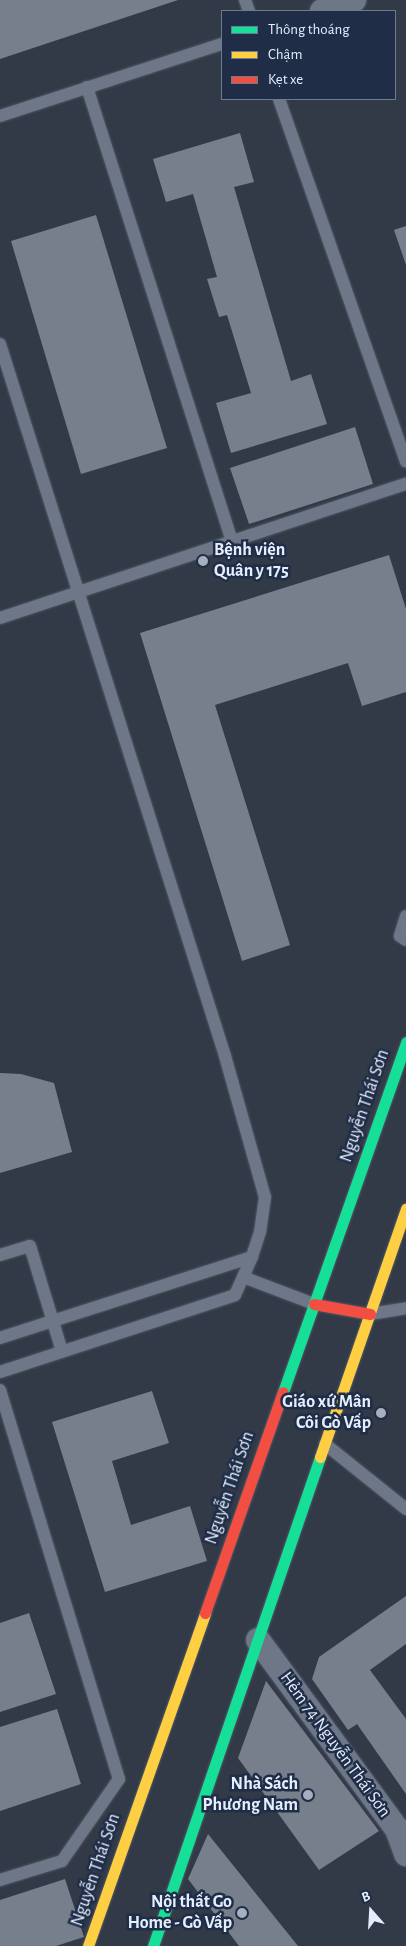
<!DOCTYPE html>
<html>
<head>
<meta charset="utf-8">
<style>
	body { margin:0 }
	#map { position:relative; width:406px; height:1946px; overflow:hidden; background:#323a48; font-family:"Alegreya Sans",sans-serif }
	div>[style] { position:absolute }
	.building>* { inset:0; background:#787f8c }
	.roads { filter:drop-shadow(0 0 1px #505864) drop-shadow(0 0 1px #505864) }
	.lane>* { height:12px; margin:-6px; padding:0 6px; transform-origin:6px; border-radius:6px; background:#6e7788 }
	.street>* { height:24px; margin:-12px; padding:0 12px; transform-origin:12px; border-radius:12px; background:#6e7788 }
	.fast>* { height:11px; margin:-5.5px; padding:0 5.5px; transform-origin:5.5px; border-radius:5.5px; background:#16e098 }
	.slow>* { height:11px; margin:-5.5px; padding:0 5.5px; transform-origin:5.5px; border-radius:5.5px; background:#ffcf43 }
	.jam>* { height:11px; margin:-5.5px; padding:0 5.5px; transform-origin:5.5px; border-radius:5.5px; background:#f24e42 }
	.dots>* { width:14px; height:14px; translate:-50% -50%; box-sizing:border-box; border:2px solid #1f2d46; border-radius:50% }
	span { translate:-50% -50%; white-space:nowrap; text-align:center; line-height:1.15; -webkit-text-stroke:5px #1f2d46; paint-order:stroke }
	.poi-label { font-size:18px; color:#e4eeff; font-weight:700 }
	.left { translate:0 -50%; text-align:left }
	.right { translate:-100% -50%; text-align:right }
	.street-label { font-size:18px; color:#e4eeff }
	.legend { position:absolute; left:221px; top:10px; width:175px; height:90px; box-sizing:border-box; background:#1f2d46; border:1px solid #6e7a90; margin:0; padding:6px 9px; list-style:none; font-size:15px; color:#e4eeff }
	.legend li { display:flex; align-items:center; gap:10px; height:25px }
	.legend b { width:25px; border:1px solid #6e7a90 }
	.north { position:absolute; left:346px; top:1886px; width:50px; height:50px; -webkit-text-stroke:4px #1f2d46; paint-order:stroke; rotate:341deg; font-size:14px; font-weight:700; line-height:20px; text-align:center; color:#e4eeff }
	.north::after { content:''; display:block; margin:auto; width:18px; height:22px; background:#e4eeff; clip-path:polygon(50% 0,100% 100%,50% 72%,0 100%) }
</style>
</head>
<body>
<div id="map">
	<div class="building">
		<i style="clip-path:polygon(0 0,178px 0,0 59px)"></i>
		<i style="clip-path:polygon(240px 133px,254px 182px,234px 187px,291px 381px,311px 374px,327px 424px,231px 453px,216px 403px,251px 393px,227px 315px,219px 317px,207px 279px,217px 277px,193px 194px,166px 202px,153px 159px)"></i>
		<i style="clip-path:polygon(96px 215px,167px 448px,81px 474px,11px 241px)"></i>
		<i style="clip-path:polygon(406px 226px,406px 265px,394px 230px)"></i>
		<i style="clip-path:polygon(355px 427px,373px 484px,249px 524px,230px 468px)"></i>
		<i style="clip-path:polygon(389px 555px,406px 609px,406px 692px,362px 706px,348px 663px,215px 705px,290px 945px,242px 961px,140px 633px)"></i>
		<i style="clip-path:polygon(0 1073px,21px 1074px,54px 1083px,72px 1152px,0 1173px)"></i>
		<i style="clip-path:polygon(152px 1391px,169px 1443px,112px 1461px,131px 1525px,190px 1506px,207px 1561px,105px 1592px,52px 1422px)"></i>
		<i style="clip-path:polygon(406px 1596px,406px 1644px,370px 1670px,406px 1719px,406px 1794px,357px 1724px,348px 1730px,312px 1679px,319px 1657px)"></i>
		<i style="clip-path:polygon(29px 1613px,56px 1694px,0 1712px,0 1623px)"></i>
		<i style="clip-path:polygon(266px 1681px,379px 1831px,319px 1870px,238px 1758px)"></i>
		<i style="clip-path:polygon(57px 1709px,81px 1784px,0 1811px,0 1727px)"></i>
		<i style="clip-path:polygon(208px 1834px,298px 1946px,239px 1946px,188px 1879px)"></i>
		<i style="clip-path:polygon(65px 1879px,84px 1937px,56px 1946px,0 1946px,0 1900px)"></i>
	</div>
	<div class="roads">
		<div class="lane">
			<i style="left:245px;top:0;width:12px;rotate:70deg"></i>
			<i style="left:87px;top:87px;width:478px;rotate:72.3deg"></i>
			<i style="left:279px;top:99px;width:384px;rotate:70.7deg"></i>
			<i style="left:0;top:116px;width:233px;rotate:-18deg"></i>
			<i style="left:0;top:344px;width:747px;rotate:72.46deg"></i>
			<i style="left:225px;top:1056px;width:147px;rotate:74.2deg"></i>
			<i style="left:265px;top:1197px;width:35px;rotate:98deg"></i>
			<i style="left:260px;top:1232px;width:26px;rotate:108deg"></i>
			<i style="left:252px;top:1257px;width:265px;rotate:162.2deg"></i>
			<i style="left:0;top:618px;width:428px;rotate:-18.3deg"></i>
			<i style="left:406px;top:916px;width:21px;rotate:107deg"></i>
			<i style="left:400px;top:936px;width:7px;rotate:34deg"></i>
			<i style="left:0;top:1255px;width:31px;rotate:-17deg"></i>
			<i style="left:30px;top:1246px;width:110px;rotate:73.1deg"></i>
			<i style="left:243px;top:1277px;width:76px;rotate:20.8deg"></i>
			<i style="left:370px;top:1314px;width:36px;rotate:-9deg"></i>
			<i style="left:0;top:1372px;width:247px;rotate:-18.1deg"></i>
			<i style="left:235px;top:1295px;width:42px;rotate:-65.9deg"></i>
			<i style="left:0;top:1390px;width:407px;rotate:73deg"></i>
			<i style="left:119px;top:1779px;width:100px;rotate:124.8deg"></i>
			<i style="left:62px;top:1861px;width:65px;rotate:163deg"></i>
			<i style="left:325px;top:1444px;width:104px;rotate:38.7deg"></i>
		</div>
		<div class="street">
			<i style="left:322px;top:11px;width:34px;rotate:-19deg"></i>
			<i style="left:258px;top:1640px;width:235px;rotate:53.7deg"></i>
			<i style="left:397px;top:1829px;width:27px;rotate:70deg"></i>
		</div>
		<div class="fast">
			<i style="left:283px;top:1392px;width:371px;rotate:-70.6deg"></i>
			<i style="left:153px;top:1946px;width:517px;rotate:-71.14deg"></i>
		</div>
		<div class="slow">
			<i style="left:320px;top:1457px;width:263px;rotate:-70.9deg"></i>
			<i style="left:88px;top:1946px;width:353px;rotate:-70.6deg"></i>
		</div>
		<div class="jam">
			<i style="left:314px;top:1304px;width:57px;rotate:10.1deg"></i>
			<i style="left:205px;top:1613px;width:234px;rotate:-70.6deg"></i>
		</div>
	</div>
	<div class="dots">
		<i style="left:203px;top:561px;background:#a6afbf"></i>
		<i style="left:381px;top:1413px;background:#a6afbf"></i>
		<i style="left:308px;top:1795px;background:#a6afbf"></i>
		<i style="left:242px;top:1913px;background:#a6afbf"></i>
	</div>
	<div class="poi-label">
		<span class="left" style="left:214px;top:561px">Bệnh viện<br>Quân y 175</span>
		<span class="right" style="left:371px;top:1413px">Giáo xứ Mân<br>Côi Gò Vấp</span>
		<span class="right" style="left:298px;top:1795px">Nhà Sách<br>Phương Nam</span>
		<span class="right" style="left:232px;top:1913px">Nội thất Go<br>Home - Gò Vấp</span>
	</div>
	<div class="street-label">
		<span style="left:365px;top:1106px;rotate:-71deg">Nguyễn Thái Sơn</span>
		<span style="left:230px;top:1488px;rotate:-71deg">Nguyễn Thái Sơn</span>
		<span style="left:335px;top:1745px;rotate:54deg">Hẻm 74 Nguyễn Thái Sơn</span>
		<span style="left:96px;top:1870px;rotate:-71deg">Nguyễn Thái Sơn</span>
	</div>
	<ul class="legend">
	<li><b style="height:6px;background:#16e098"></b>Thông thoáng</li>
	<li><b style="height:6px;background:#ffcf43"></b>Chậm</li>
	<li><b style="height:6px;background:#f24e42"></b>Kẹt xe</li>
	</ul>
	<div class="north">B</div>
</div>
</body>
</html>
